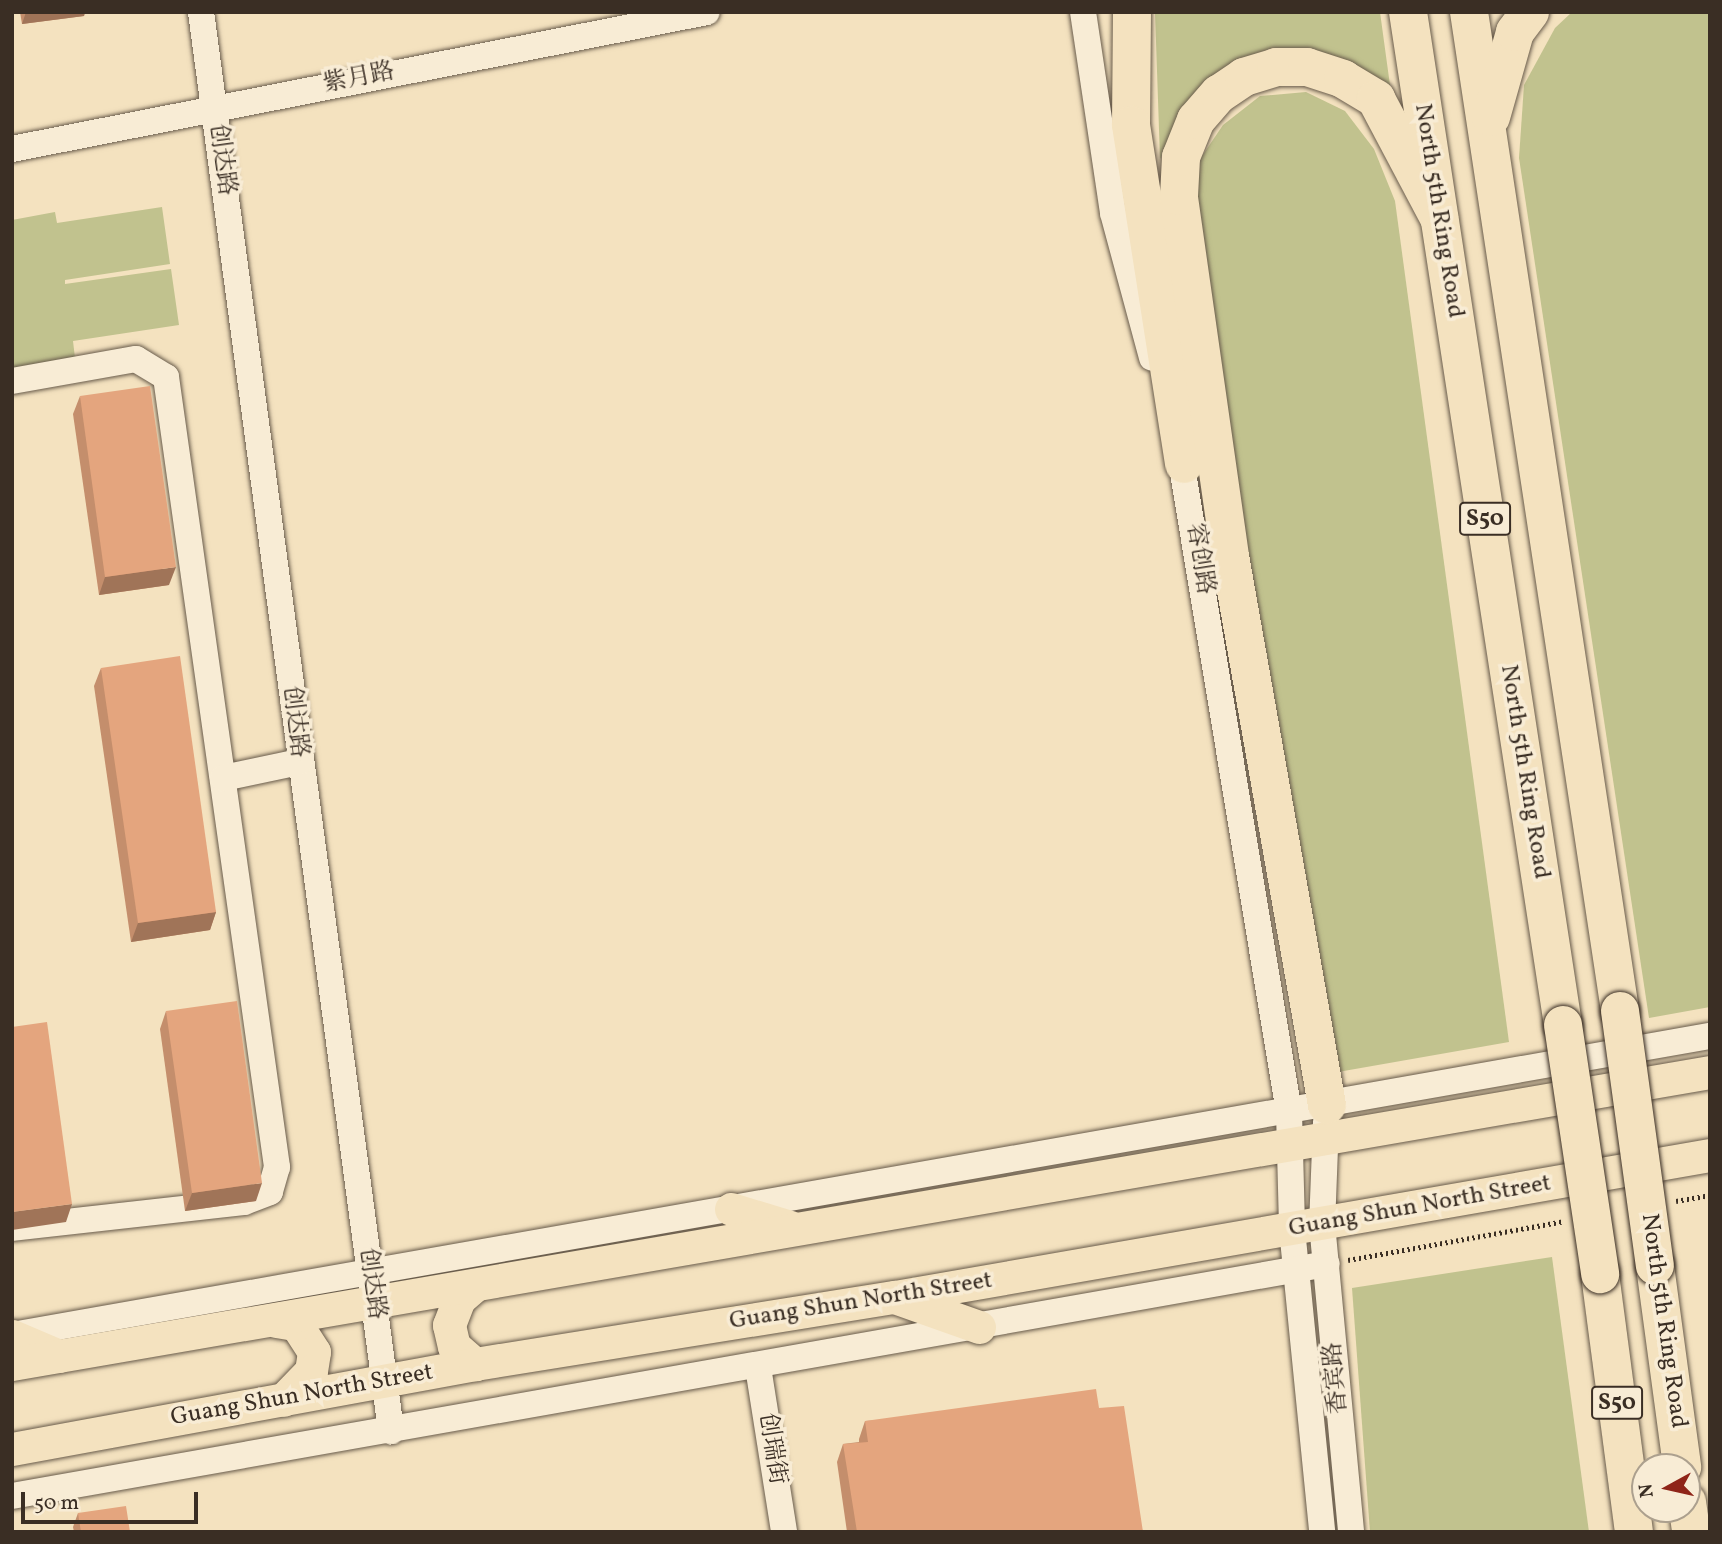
<!DOCTYPE html>
<html>
<head>
<meta charset="utf-8">
<style>
	body { margin:0 }
	#map { position:relative; width:1722px; height:1544px; overflow:hidden; background:#f4e2bf; font-family:Vollkorn,"Noto Serif SC",serif }
	div>[style] { position:absolute }
	.green>* { inset:0; background:#c1c28e }
	.path>* { height:4.5px; margin-top:-2.25px; transform-origin:0; background:repeating-linear-gradient(90deg,#3a2e24 0 2px,transparent 0 5.5px) }
	.roads { filter:drop-shadow(0 0 2px #685b4b) drop-shadow(0 0 2px #685b4b) }
	.minor>* { height:26px; margin:-13px; padding:0 13px; transform-origin:13px; border-radius:13px; background:#f8ecd5 }
	.major>* { height:33px; margin:-16.5px; padding:0 16.5px; transform-origin:16.5px; border-radius:16.5px; background:#f4e2bf }
	.highway>* { height:38px; margin:-19px; padding:0 19px; transform-origin:19px; border-radius:19px; background:#f4e2bf }
	.bridges { filter:drop-shadow(0 0 2px #3a2e24) drop-shadow(0 0 2px #3a2e24) }
	.highway-bridge>* { height:38px; margin:-19px; padding:0 19px; transform-origin:19px; border-radius:19px; background:#f4e2bf }
	.wall>* { inset:0; background:#c48e6c }
	.shaded-wall>* { inset:0; background:#a07458 }
	.building>* { inset:0; background:#e4a57e }
	span { translate:-50% -50%; white-space:nowrap; text-align:center; line-height:1.15; -webkit-text-stroke:7px #f8ecd5; paint-order:stroke }
	.shield-label span { padding:2px 5px; background:#f8ecd5; border:2px solid; border-radius:5px; -webkit-text-stroke-width:0 }
	.shield-label { font-size:23px; color:#3a2e24; font-weight:700 }
	.street-label { font-size:24px; color:#3a2e24 }
	.frame { position:absolute; inset:0; border:14px solid #3a2e24; pointer-events:none }
	.north { position:absolute; left:1631px; top:1453px; width:70px; height:70px; box-sizing:border-box; background:#f8ecd5; border:2px solid #aca08e; border-radius:50%; rotate:262deg; font-size:19px; font-weight:700; line-height:28px; text-align:center; color:#3a2e24 }
	.north::after { content:''; display:block; margin:auto; width:24px; height:32px; background:#8f2418; clip-path:polygon(50% 0,100% 100%,50% 72%,0 100%) }
	.scale { position:absolute; left:21px; top:1492px; width:177px; height:32px; box-sizing:border-box; border:4px solid #3a2e24; border-top:0; padding-left:9px; font-size:21px; line-height:24px; white-space:nowrap; color:#3a2e24; -webkit-text-stroke:5px #f8ecd5; paint-order:stroke }
</style>
</head>
<body>
<div id="map">
	<div class="green">
		<i style="clip-path:polygon(1155px 12px,1380px 12px,1392px 100px,1358px 72px,1193px 99px,1160px 159px)"></i>
		<i style="clip-path:polygon(1572px 12px,1710px 12px,1710px 1007px,1649px 1018px,1519px 158px,1524px 85px,1555px 28px)"></i>
		<i style="clip-path:polygon(1306px 92px,1345px 111px,1374px 149px,1395px 201px,1509px 1042px,1338px 1072px,1247px 587px,1196px 219px,1200px 159px,1223px 125px,1260px 96px)"></i>
		<i style="clip-path:polygon(162px 207px,170px 264px,65px 280px,65px 284px,171px 269px,179px 325px,73px 341px,75px 358px,12px 369px,12px 220px,55px 212px,57px 223px)"></i>
		<i style="clip-path:polygon(1552px 1257px,1589px 1532px,1370px 1532px,1352px 1288px)"></i>
	</div>
	<div class="path">
		<i style="left:1676px;top:1201px;width:35px;rotate:-10deg"></i>
		<i style="left:1348px;top:1260px;width:219px;rotate:-10.2deg"></i>
	</div>
	<div class="roads">
		<div class="minor">
			<i style="left:201px;top:12px;width:1432px;rotate:82.37deg"></i>
			<i style="left:1083px;top:12px;width:203px;rotate:81.5deg"></i>
			<i style="left:1113px;top:213px;width:150px;rotate:74.9deg"></i>
			<i style="left:12px;top:149px;width:708px;rotate:-11.15deg"></i>
			<i style="left:12px;top:381px;width:126px;rotate:-10.1deg"></i>
			<i style="left:136px;top:359px;width:35px;rotate:31deg"></i>
			<i style="left:166px;top:377px;width:798px;rotate:82deg"></i>
			<i style="left:277px;top:1167px;width:26px;rotate:106deg"></i>
			<i style="left:270px;top:1192px;width:28px;rotate:159deg"></i>
			<i style="left:244px;top:1202px;width:233px;rotate:173.6deg"></i>
			<i style="left:1179px;top:449px;width:672px;rotate:80.58deg"></i>
			<i style="left:1289px;top:1112px;width:117px;rotate:88.5deg"></i>
			<i style="left:1292px;top:1229px;width:304px;rotate:84.3deg"></i>
			<i style="left:223px;top:778px;width:78px;rotate:-11.9deg"></i>
			<i style="left:1326px;top:1122px;width:102px;rotate:92.2deg"></i>
			<i style="left:1322px;top:1224px;width:309px;rotate:84.6deg"></i>
			<i style="left:12px;top:1335px;width:1724px;rotate:-9.99deg"></i>
			<i style="left:758px;top:1367px;width:167px;rotate:81deg"></i>
			<i style="left:12px;top:1496px;width:1335px;rotate:-10.01deg"></i>
		</div>
		<div class="major">
			<i style="left:731px;top:1209px;width:62px;rotate:17deg"></i>
			<i style="left:474px;top:1286px;width:20px;rotate:139deg"></i>
			<i style="left:459px;top:1299px;width:28px;rotate:111deg"></i>
			<i style="left:449px;top:1325px;width:22px;rotate:77deg"></i>
			<i style="left:454px;top:1346px;width:28px;rotate:41deg"></i>
			<i style="left:897px;top:1298px;width:87px;rotate:19.5deg"></i>
			<i style="left:276px;top:1321px;width:20px;rotate:9deg"></i>
			<i style="left:296px;top:1324px;width:33px;rotate:57deg"></i>
			<i style="left:314px;top:1352px;width:19px;rotate:99deg"></i>
			<i style="left:311px;top:1371px;width:40px;rotate:134deg"></i>
			<i style="left:12px;top:1336px;width:51px;rotate:23.1deg"></i>
			<i style="left:12px;top:1364px;width:1723px;rotate:-9.76deg"></i>
			<i style="left:12px;top:1449px;width:471px;rotate:-10.4deg"></i>
			<i style="left:475px;top:1364px;width:425px;rotate:-9.1deg"></i>
			<i style="left:895px;top:1297px;width:827px;rotate:-9.88deg"></i>
		</div>
		<div class="highway">
			<i style="left:1132px;top:12px;width:113px;rotate:90.5deg"></i>
			<i style="left:1131px;top:125px;width:343px;rotate:81.1deg"></i>
			<i style="left:1408px;top:12px;width:1025px;rotate:81.3deg"></i>
			<i style="left:1469px;top:12px;width:1010px;rotate:81.4deg"></i>
			<i style="left:1491px;top:117px;width:88px;rotate:-74.2deg"></i>
			<i style="left:1515px;top:32px;width:25px;rotate:-53deg"></i>
			<i style="left:1327px;top:1105px;width:558px;rotate:-100.02deg"></i>
			<i style="left:1230px;top:556px;width:364px;rotate:-98.1deg"></i>
			<i style="left:1179px;top:196px;width:39px;rotate:-87deg"></i>
			<i style="left:1181px;top:157px;width:40px;rotate:-68deg"></i>
			<i style="left:1196px;top:120px;width:35px;rotate:-49deg"></i>
			<i style="left:1219px;top:94px;width:30px;rotate:-34deg"></i>
			<i style="left:1244px;top:77px;width:34px;rotate:-17deg"></i>
			<i style="left:1276px;top:67px;width:31px"></i>
			<i style="left:1307px;top:67px;width:38px;rotate:18deg"></i>
			<i style="left:1343px;top:79px;width:39px;rotate:31deg"></i>
			<i style="left:1376px;top:99px;width:135px;rotate:62.1deg"></i>
			<i style="left:1655px;top:1266px;width:203px;rotate:82.3deg"></i>
			<i style="left:1600px;top:1274px;width:260px;rotate:82.5deg"></i>
			<i style="left:1687px;top:1502px;width:30px;rotate:82deg"></i>
		</div>
	</div>
	<div class="bridges">
		<div class="highway-bridge">
			<i style="left:1620px;top:1011px;width:257px;rotate:82.2deg"></i>
			<i style="left:1563px;top:1025px;width:252px;rotate:81.5deg"></i>
		</div>
	</div>
	<div class="wall">
		<i style="clip-path:polygon(20px 12px,85px 12px,84px 16px,22px 24px)"></i>
		<i style="clip-path:polygon(80px 396px,169px 585px,99px 595px,73px 414px)"></i>
		<i style="clip-path:polygon(101px 668px,216px 912px,210px 930px,131px 942px,94px 686px)"></i>
		<i style="clip-path:polygon(166px 1011px,256px 1201px,185px 1211px,160px 1029px)"></i>
		<i style="clip-path:polygon(1099px 1408px,1143px 1532px,847px 1532px,837px 1462px,843px 1444px,859px 1442px,859px 1439px,865px 1421px)"></i>
		<i style="clip-path:polygon(78px 1513px,130px 1532px,74px 1532px,73px 1527px)"></i>
	</div>
	<div class="shaded-wall">
		<i style="clip-path:polygon(26px 12px,85px 12px,84px 16px,22px 24px)"></i>
		<i style="clip-path:polygon(176px 567px,169px 585px,99px 595px,105px 577px)"></i>
		<i style="clip-path:polygon(216px 912px,210px 930px,131px 942px,138px 923px)"></i>
		<i style="clip-path:polygon(262px 1183px,256px 1201px,185px 1211px,192px 1193px)"></i>
		<i style="clip-path:polygon(72px 1204px,66px 1222px,12px 1230px,12px 1212px)"></i>
	</div>
	<div class="building">
		<i style="clip-path:polygon(150px 386px,176px 567px,105px 577px,80px 396px)"></i>
		<i style="clip-path:polygon(180px 656px,216px 912px,138px 923px,101px 668px)"></i>
		<i style="clip-path:polygon(237px 1001px,262px 1183px,192px 1193px,166px 1011px)"></i>
		<i style="clip-path:polygon(47px 1022px,72px 1204px,12px 1212px,12px 1027px)"></i>
		<i style="clip-path:polygon(1096px 1389px,1099px 1408px,1124px 1406px,1143px 1532px,857px 1532px,843px 1444px,868px 1442px,865px 1421px)"></i>
		<i style="clip-path:polygon(126px 1506px,130px 1532px,81px 1532px,78px 1513px)"></i>
	</div>
	<div class="shield-label">
		<span style="left:1485px;top:519px">S50</span>
		<span style="left:1617px;top:1403px">S50</span>
	</div>
	<div class="street-label">
		<span style="left:359px;top:79px;rotate:-11deg">紫月路</span>
		<span style="left:221px;top:160px;rotate:82deg">创达路</span>
		<span style="left:1438px;top:211px;rotate:81deg">North 5th Ring Road</span>
		<span style="left:1199px;top:559px;rotate:81deg">容创路</span>
		<span style="left:294px;top:722px;rotate:83deg">创达路</span>
		<span style="left:1524px;top:772px;rotate:81deg">North 5th Ring Road</span>
		<span style="left:1420px;top:1207px;rotate:-10deg">Guang Shun North Street</span>
		<span style="left:371px;top:1284px;rotate:82deg">创达路</span>
		<span style="left:861px;top:1302px;rotate:-9deg">Guang Shun North Street</span>
		<span style="left:1663px;top:1321px;rotate:82deg">North 5th Ring Road</span>
		<span style="left:1337px;top:1378px;rotate:-95deg">香宾路</span>
		<span style="left:302px;top:1396px;rotate:-10deg">Guang Shun North Street</span>
		<span style="left:771px;top:1449px;rotate:81deg">创瑞街</span>
	</div>
	<div class="frame"></div>
	<div class="north">N</div>
	<div class="scale">50 m</div>
</div>
</body>
</html>
